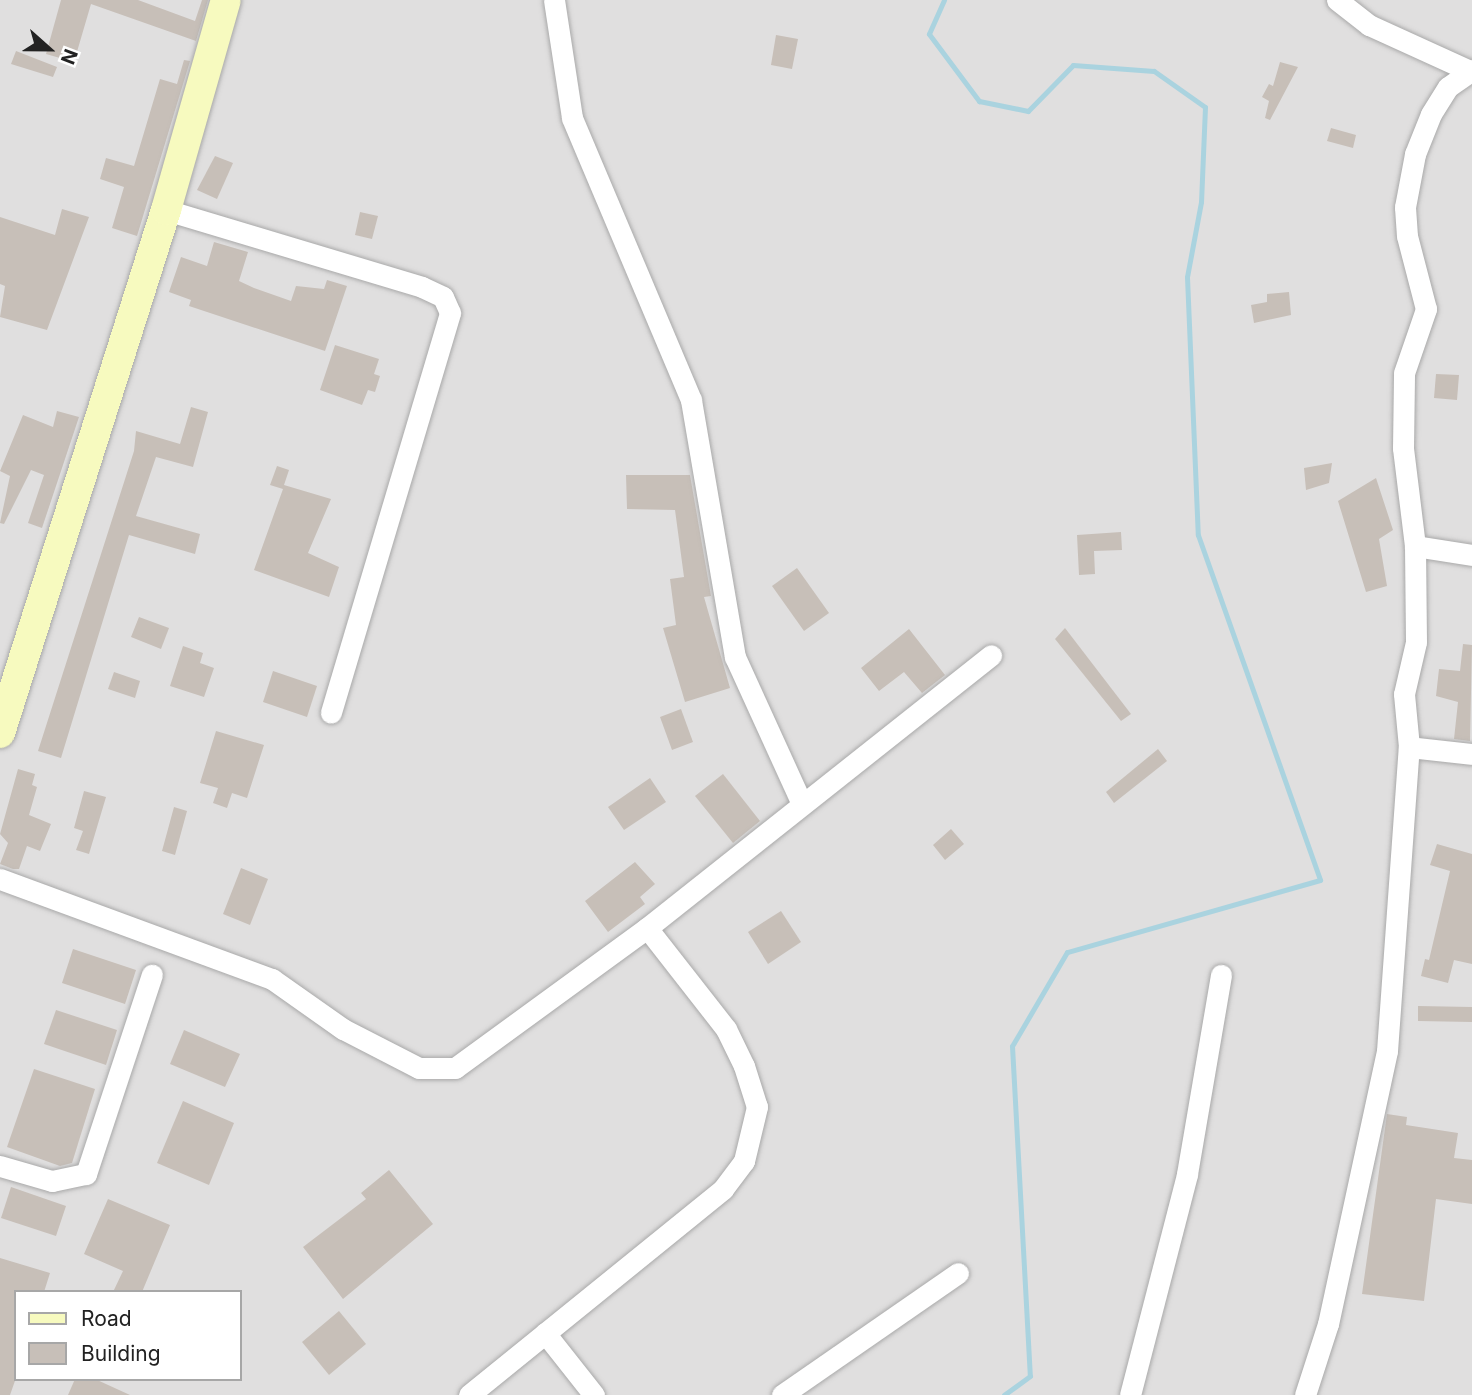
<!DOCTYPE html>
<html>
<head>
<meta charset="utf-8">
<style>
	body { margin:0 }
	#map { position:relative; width:1472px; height:1395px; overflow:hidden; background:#f2efe9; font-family:Inter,sans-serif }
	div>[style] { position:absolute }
	.residential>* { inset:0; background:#e0dfdf }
	.stream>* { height:5px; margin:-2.5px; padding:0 2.5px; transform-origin:2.5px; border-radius:2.5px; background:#aad3df }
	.building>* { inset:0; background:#c7bfb8 }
	.roads { filter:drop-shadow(0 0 2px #a9a9a9) drop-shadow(0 0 2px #a9a9a9) }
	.minor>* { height:21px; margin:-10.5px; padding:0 10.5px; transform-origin:10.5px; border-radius:10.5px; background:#fff }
	.secondary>* { height:30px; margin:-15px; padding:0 15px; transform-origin:15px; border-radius:15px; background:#f7fabf }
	span { translate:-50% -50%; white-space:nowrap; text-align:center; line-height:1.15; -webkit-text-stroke:7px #fff; paint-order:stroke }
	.legend { position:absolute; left:14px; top:1290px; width:228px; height:91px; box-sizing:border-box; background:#fff; border:2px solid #a7a7a7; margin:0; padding:9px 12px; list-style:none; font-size:21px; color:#222 }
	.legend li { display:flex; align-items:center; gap:14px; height:35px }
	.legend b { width:35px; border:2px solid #a7a7a7 }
	.north { position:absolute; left:14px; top:14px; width:70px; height:70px; -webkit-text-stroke:5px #fff; paint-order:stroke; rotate:111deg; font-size:19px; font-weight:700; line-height:28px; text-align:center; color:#222 }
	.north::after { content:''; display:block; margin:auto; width:24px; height:32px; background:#222; clip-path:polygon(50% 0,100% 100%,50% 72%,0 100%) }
</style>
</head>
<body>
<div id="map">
	<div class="residential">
		<i style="clip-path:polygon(evenodd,0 0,1472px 0,1472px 1395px,0 1395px,0 0,16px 1292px,240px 1292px,240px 1379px,16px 1379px,16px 1292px)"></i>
	</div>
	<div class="stream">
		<i style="left:944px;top:0;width:37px;rotate:114deg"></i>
		<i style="left:929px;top:34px;width:84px;rotate:53.3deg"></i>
		<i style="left:979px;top:101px;width:50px;rotate:11.5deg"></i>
		<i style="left:1028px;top:111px;width:64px;rotate:-45.6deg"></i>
		<i style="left:1073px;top:65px;width:81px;rotate:4.2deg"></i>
		<i style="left:1154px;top:71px;width:62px;rotate:35.2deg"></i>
		<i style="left:1205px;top:107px;width:95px;rotate:92.4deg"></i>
		<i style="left:1201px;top:202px;width:76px;rotate:100.6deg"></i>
		<i style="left:1187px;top:277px;width:258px;rotate:87.6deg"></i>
		<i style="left:1198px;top:535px;width:366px;rotate:70.5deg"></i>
		<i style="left:1320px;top:880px;width:263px;rotate:164.1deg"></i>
		<i style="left:1067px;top:952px;width:109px;rotate:120.3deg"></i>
		<i style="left:1012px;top:1046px;width:330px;rotate:86.9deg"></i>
		<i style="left:1030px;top:1376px;width:32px;rotate:144deg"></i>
	</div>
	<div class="building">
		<i style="clip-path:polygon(61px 0,138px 0,195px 21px,202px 0,208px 0,196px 41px,91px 4px,74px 62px,46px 54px)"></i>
		<i style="clip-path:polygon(776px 35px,798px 39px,792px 69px,771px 65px)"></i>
		<i style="clip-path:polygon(16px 51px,57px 67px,53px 77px,11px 64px)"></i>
		<i style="clip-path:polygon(184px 60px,190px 61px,137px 236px,112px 228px,124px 187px,100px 179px,106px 158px,134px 166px,160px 79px,177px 84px)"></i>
		<i style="clip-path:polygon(1280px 62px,1298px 67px,1270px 120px,1265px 118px,1269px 101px,1262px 97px,1269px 84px,1273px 86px)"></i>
		<i style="clip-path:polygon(1331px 128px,1356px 135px,1353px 148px,1327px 141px)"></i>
		<i style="clip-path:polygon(215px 156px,233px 163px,217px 199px,197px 190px)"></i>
		<i style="clip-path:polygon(62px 209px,89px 217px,47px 330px,0 317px,5px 286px,0 284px,0 217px,55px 235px)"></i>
		<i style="clip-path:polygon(360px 212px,378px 216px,372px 239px,355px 235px)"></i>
		<i style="clip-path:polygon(214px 242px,248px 252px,239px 281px,254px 288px,291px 301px,296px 286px,324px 289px,327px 280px,347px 286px,325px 351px,189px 306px,191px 300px,169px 292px,181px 257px,207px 266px)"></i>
		<i style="clip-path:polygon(1289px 292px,1291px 315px,1254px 323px,1251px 305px,1267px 302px,1267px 294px)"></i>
		<i style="clip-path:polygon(335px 345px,379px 359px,374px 374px,380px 376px,375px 392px,368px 390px,362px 405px,320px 390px)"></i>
		<i style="clip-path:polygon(1436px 374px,1459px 375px,1457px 400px,1434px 398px)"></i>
		<i style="clip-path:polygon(191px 407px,208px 412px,193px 467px,156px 457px,136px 516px,200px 534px,195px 554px,129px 535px,61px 758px,38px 751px,134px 451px,136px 431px,180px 444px)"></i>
		<i style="clip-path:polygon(57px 411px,79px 417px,42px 528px,28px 523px,44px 475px,31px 470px,4px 524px,0 523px,10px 476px,0 471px,23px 415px,53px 427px)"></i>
		<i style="clip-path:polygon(1332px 463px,1329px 483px,1306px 490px,1304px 468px)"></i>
		<i style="clip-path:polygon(277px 466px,289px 470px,284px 485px,331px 499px,308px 553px,339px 567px,329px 597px,254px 570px,283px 489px,270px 485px)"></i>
		<i style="clip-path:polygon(626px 475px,690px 475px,711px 596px,704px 597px,730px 688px,685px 702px,663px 628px,676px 625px,670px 579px,684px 577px,675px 510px,627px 509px)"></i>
		<i style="clip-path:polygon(1376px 478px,1393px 530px,1379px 539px,1387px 586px,1366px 592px,1338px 501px)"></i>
		<i style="clip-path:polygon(1121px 532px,1122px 550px,1094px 551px,1095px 574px,1079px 575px,1077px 535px)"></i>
		<i style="clip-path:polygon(797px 568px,829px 613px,804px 631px,772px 586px)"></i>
		<i style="clip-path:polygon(139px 617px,169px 628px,161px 649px,131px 637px)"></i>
		<i style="clip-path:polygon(1065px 628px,1131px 714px,1121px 721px,1055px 639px)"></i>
		<i style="clip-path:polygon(909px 629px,945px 675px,922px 693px,904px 672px,879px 691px,861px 668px)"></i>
		<i style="clip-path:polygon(1463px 644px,1472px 645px,1470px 741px,1454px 739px,1458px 702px,1436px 696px,1439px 669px,1460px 671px)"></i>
		<i style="clip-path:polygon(183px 646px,203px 653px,200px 663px,214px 668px,204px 697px,170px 686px)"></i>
		<i style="clip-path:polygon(273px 671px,317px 686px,307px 717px,263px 702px)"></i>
		<i style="clip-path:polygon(114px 672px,140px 681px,135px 698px,108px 689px)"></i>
		<i style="clip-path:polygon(681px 709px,693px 742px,672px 750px,660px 717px)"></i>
		<i style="clip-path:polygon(216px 731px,264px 745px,247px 798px,232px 793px,227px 808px,213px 803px,218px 788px,200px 783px)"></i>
		<i style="clip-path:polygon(1158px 749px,1167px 761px,1114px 803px,1106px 792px)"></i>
		<i style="clip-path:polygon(18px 769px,35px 774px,32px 785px,37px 787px,29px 815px,51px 824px,40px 851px,27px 846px,19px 869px,13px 869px,0 864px,8px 843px,0 834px)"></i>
		<i style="clip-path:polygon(723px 774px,760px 821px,733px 843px,695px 796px)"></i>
		<i style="clip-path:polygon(650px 778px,666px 802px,624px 830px,608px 807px)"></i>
		<i style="clip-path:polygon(84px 791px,106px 797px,89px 854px,76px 850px,83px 831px,74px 828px)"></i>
		<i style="clip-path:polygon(174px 807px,187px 811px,175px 855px,162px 851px)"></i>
		<i style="clip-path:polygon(951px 829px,964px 844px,945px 860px,933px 845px)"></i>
		<i style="clip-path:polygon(1437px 844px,1472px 854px,1472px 964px,1454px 960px,1448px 983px,1421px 976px,1425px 959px,1429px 960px,1450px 871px,1430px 865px)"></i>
		<i style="clip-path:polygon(635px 862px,655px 884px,640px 897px,645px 904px,608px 932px,585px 901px)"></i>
		<i style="clip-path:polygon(241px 868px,268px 879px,250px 925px,223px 914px)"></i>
		<i style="clip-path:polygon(781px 911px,801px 942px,768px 964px,748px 932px)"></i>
		<i style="clip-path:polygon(73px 949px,136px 970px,125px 1004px,62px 983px)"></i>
		<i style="clip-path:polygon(1418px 1006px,1472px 1007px,1472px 1022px,1418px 1021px)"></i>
		<i style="clip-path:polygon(56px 1010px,117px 1030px,106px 1065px,44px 1044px)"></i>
		<i style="clip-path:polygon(184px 1030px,240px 1054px,225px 1087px,170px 1064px)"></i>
		<i style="clip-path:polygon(34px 1069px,95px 1089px,72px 1163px,60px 1166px,7px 1147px)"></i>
		<i style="clip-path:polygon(183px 1101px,234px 1123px,209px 1185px,157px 1163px)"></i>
		<i style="clip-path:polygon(1387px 1114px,1407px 1117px,1406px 1125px,1458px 1133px,1454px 1158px,1472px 1160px,1472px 1204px,1436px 1199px,1424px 1301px,1362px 1294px)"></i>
		<i style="clip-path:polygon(389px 1170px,433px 1224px,343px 1299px,303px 1247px,366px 1199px,361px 1193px)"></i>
		<i style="clip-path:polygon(11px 1187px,66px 1206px,56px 1236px,1px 1218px)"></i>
		<i style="clip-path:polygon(108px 1199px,170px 1225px,142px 1292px,113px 1292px,123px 1271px,84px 1254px)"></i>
		<i style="clip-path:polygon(0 1258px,50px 1273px,44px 1292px,16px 1292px,16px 1378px,10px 1395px,0 1395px)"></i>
		<i style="clip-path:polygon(339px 1311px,366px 1344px,329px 1375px,302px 1342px)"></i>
		<i style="clip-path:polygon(75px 1379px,95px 1379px,130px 1395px,68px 1395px)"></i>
	</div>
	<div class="roads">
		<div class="minor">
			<i style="left:554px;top:0;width:119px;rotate:81.3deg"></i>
			<i style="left:572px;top:118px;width:306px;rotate:67.1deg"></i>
			<i style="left:691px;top:400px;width:261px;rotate:80.3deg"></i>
			<i style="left:735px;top:657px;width:159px;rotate:65.5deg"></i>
			<i style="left:1337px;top:0;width:41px;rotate:38deg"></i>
			<i style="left:1369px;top:25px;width:111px;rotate:24.5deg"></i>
			<i style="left:166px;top:210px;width:267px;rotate:16.7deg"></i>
			<i style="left:422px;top:287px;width:23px;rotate:25deg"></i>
			<i style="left:443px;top:297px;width:17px;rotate:66deg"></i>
			<i style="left:450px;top:313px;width:417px;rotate:106.6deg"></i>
			<i style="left:1415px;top:546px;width:58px;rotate:9deg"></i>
			<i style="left:1409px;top:747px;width:63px;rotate:6.3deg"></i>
			<i style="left:0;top:879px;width:290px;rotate:20.2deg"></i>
			<i style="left:272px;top:979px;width:87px;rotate:35.2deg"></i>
			<i style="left:343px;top:1029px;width:85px;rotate:27.2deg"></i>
			<i style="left:419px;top:1068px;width:36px"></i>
			<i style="left:455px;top:1068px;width:238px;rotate:-36.1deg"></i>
			<i style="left:647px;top:928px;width:439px;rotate:-38.4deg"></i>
			<i style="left:0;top:1166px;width:54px;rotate:16.1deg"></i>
			<i style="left:52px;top:1181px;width:35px;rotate:-12deg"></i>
			<i style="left:86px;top:1174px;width:210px;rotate:-71.7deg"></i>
			<i style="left:545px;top:1333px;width:79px;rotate:51.7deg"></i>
			<i style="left:469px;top:1395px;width:327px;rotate:-39deg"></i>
			<i style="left:723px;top:1189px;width:35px;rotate:-53deg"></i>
			<i style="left:744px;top:1161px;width:56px;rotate:-76.5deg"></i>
			<i style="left:757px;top:1107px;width:43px;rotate:-107.6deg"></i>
			<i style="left:744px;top:1066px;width:41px;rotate:-115.9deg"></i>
			<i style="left:726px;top:1029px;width:128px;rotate:-128deg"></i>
			<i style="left:782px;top:1395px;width:214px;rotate:-34.7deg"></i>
			<i style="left:1130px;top:1395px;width:228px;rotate:-75.5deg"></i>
			<i style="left:1187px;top:1174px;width:202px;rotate:-80.3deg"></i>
			<i style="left:1305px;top:1395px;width:75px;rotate:-72.1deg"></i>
			<i style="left:1328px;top:1324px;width:279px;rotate:-77.8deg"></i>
			<i style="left:1387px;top:1051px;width:305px;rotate:-85.9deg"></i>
			<i style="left:1409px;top:747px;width:53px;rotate:-95.4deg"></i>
			<i style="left:1404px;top:694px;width:53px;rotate:-77deg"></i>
			<i style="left:1416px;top:642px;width:96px;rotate:-90.6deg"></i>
			<i style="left:1415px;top:546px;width:99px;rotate:-97deg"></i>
			<i style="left:1403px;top:448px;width:75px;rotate:-89.2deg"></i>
			<i style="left:1404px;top:373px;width:68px;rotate:-71deg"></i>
			<i style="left:1426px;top:309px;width:75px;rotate:-104.6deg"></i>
			<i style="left:1407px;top:236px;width:29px;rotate:-94deg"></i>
			<i style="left:1405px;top:207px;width:54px;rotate:-79.3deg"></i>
			<i style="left:1415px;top:154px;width:43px;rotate:-68.2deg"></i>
			<i style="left:1431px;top:114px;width:32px;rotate:-58deg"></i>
			<i style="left:1448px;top:87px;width:29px;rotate:-35deg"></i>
		</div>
		<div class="secondary">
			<i style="left:0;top:733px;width:549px;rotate:-72.39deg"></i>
			<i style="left:166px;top:210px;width:218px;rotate:-74.1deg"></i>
		</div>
	</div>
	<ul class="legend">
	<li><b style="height:9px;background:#f7fabf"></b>Road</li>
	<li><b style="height:19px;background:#c7bfb8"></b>Building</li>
	</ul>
	<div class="north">N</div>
</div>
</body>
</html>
